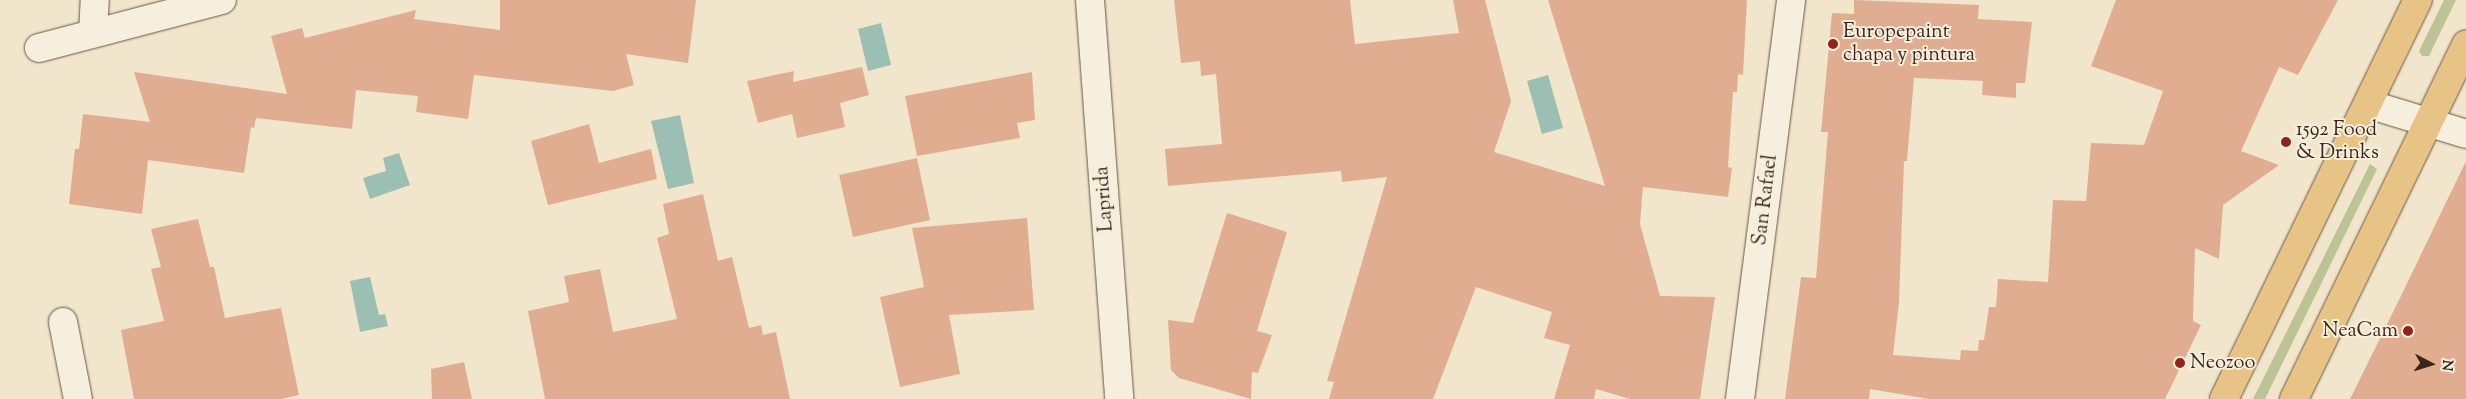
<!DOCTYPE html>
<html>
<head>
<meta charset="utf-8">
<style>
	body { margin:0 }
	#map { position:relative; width:2466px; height:399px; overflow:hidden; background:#f1e6cb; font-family:"Sorts Mill Goudy",serif }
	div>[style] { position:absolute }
	.green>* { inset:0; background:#bcc496 }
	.water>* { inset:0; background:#9bc0b3 }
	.building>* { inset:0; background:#e1ad91 }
	.roads { filter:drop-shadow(0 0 1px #695446) drop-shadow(0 0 1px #695446) }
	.street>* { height:28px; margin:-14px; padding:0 14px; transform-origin:14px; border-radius:14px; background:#f6efdd }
	.primary>* { height:28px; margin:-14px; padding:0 14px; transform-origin:14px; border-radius:14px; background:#e8c386 }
	.dots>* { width:14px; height:14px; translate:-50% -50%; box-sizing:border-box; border:2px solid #f6efdd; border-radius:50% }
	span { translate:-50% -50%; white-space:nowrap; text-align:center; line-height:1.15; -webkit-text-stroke:4px #f6efdd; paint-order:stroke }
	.poi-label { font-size:20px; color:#3c2419 }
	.left { translate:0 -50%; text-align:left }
	.right { translate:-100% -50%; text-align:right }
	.street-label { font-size:20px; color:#3c2419 }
	.north { position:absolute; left:2406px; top:339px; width:50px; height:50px; -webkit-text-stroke:4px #f6efdd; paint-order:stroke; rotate:95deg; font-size:14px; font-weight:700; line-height:20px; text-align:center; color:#3c2419 }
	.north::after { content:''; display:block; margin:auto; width:18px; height:22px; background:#3c2419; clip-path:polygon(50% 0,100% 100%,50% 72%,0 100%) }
</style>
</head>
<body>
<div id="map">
	<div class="green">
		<i style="clip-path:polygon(2444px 0,2456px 0,2429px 56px,2422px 56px,2419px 51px)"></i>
		<i style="clip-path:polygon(2370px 164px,2377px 169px,2265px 399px,2253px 399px)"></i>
	</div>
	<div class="water">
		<i style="clip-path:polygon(881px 23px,891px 65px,868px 71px,858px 29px)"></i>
		<i style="clip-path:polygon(1548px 75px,1563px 128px,1542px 134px,1527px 81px)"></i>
		<i style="clip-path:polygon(680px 115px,694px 183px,668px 189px,651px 121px)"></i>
		<i style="clip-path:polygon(399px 153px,410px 185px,370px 199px,363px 178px,386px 171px,383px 158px)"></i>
		<i style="clip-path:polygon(370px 277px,379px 315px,385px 314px,388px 326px,360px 332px,350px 281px)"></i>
	</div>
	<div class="building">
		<i style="clip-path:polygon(500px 0,696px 0,688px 63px,626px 54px,634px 85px,613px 91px,474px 75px,468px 119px,416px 112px,418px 96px,356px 90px,352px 129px,256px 118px,254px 128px,251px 127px,244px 173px,148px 160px,142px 214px,69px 204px,75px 149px,79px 149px,83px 114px,150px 122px,134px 72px,287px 94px,271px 36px,302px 28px,305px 38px,416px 10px,414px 19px,500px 30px)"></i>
		<i style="clip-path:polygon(1174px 0,1350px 0,1355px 44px,1459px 33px,1453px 0,1485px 0,1511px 101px,1494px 152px,1605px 186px,1548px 0,1747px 0,1743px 75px,1738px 74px,1737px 92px,1733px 92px,1728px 167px,1732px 168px,1728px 197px,1643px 187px,1640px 224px,1660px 296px,1715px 297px,1700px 399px,1630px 399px,1596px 389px,1594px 399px,1554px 399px,1570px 345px,1544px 338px,1552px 312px,1476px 287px,1433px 399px,1329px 399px,1334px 382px,1327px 381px,1387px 177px,1342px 182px,1341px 171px,1168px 186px,1165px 149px,1222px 144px,1216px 74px,1201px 76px,1200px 61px,1181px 63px)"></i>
		<i style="clip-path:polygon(1854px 0,1979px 5px,1978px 19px,2032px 22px,2025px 83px,2016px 83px,2016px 98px,1982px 95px,1983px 81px,1914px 78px,1907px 161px,1904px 161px,1899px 302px,1893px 355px,1960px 360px,1961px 350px,1978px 351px,1979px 340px,1984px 340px,1989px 307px,1996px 307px,1998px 279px,2048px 282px,2053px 200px,2086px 201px,2091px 143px,2144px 145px,2163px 91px,2091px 66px,2116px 0,2338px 0,2298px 75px,2279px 67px,2241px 151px,2279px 165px,2223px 205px,2219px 259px,2195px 248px,2193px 321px,2201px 325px,2165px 399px,1929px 399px,1870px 389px,1869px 399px,1785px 399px,1801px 277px,1816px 278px,1828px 132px,1821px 132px,1832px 13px,1854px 14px)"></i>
		<i style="clip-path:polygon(862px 67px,869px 95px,840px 103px,845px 127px,797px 138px,792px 114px,758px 123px,747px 81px,794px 71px,793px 82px)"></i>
		<i style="clip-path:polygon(1032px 72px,1035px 120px,1017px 123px,1020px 138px,917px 156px,905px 96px)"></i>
		<i style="clip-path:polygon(589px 124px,599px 163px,651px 149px,657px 179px,548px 205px,531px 141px)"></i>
		<i style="clip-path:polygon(917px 158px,930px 220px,853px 237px,839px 175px)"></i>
		<i style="clip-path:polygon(2466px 161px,2466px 399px,2350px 399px,2400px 298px)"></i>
		<i style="clip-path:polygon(703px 194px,718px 261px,732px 257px,749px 328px,761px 325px,763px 335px,776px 332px,790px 399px,545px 399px,528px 311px,569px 302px,564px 276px,600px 269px,613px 332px,677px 319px,657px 238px,669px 234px,663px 204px)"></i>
		<i style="clip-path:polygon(1227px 213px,1287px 232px,1257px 331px,1272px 335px,1258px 373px,1252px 372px,1251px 399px,1179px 378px,1171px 370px,1168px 320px,1193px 323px)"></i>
		<i style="clip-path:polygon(1027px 218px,1034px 310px,949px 315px,960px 374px,900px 387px,880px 297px,924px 287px,912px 228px)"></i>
		<i style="clip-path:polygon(198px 219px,210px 267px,214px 267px,225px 318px,281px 308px,299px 395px,281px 399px,134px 399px,121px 330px,164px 321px,151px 269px,161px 267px,151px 229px)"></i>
		<i style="clip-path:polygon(464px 362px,472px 399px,432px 399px,431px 369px)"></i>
	</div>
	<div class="roads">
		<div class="street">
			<i style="left:1090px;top:0;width:400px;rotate:85.8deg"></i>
			<i style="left:93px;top:33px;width:33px;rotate:-87deg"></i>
			<i style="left:39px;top:48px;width:189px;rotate:-14.7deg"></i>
			<i style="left:2368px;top:104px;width:102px;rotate:17deg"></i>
			<i style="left:63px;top:322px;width:78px;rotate:79deg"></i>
			<i style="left:1740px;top:399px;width:402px;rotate:-82.7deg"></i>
		</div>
		<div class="primary">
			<i style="left:2224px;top:399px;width:444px;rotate:-64.1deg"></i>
			<i style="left:2294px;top:399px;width:394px;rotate:-64.1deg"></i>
		</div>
	</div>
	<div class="dots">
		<i style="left:1833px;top:44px;background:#8f2418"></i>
		<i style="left:2286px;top:142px;background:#8f2418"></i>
		<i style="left:2408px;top:331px;background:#8f2418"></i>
		<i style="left:2180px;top:363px;background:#8f2418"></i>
	</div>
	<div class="poi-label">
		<span class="left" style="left:1843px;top:44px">Europepaint<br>chapa y pintura</span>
		<span class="left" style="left:2296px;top:142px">1592 Food<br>&amp; Drinks</span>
		<span class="right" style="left:2398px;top:331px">NeaCam</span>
		<span class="left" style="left:2190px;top:363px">Neozoo</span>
	</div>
	<div class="street-label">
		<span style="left:1105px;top:199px;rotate:-94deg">Laprida</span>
		<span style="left:1766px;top:200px;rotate:-83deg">San Rafael</span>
	</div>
	<div class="north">N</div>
</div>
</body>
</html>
